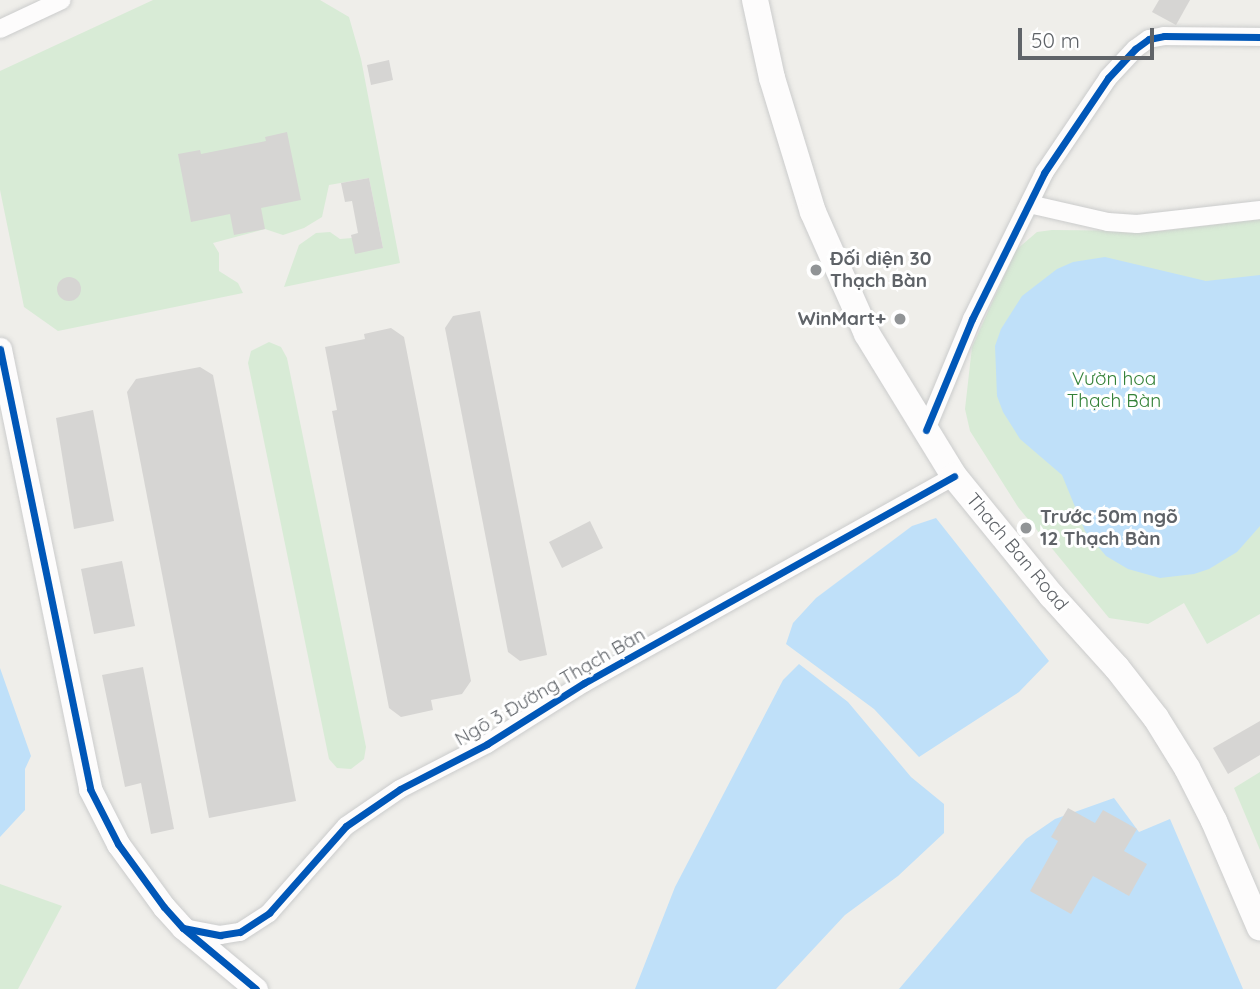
<!DOCTYPE html>
<html>
<head>
<meta charset="utf-8">
<style>
	body { margin:0 }
	#map { position:relative; width:1260px; height:989px; overflow:hidden; background:#efeeea; font-family:Quicksand,sans-serif }
	div>[style] { position:absolute }
	.green>* { inset:0; background:#d8ebd6 }
	.water>* { inset:0; background:#bfe0f9 }
	.building>* { inset:0; background:#d6d5d3 }
	.round { border-radius:50% }
	.roads { filter:drop-shadow(0 0 2px #cbcccc) drop-shadow(0 0 2px #cbcccc) }
	.minor>* { height:18px; margin:-9px; padding:0 9px; transform-origin:9px; border-radius:9px; background:#fdfcfc }
	.tertiary>* { height:23px; margin:-11.5px; padding:0 11.5px; transform-origin:11.5px; border-radius:11.5px; background:#fdfcfc }
	.secondary>* { height:26px; margin:-13px; padding:0 13px; transform-origin:13px; border-radius:13px; background:#fdfcfc }
	.cycleway>* { height:7px; margin:-3.5px; padding:0 3.5px; transform-origin:3.5px; border-radius:3.5px; background:#0057b8 }
	.dots>* { width:19px; height:19px; translate:-50% -50%; box-sizing:border-box; border:4px solid #fff; border-radius:50% }
	span { translate:-50% -50%; white-space:nowrap; text-align:center; line-height:1.15; -webkit-text-stroke:6px #fff; paint-order:stroke }
	.poi-label { font-size:19px; color:#5f6368; font-weight:700 }
	.left { translate:0 -50%; text-align:left }
	.right { translate:-100% -50%; text-align:right }
	.park-label { font-size:19px; color:#348238 }
	.street-label { font-size:19px; color:#5f6368 }
	.scale { position:absolute; left:1018px; top:28px; width:136px; height:32px; box-sizing:border-box; border:4px solid #5f6368; border-top:0; padding-left:9px; font-size:21px; line-height:24px; white-space:nowrap; color:#5f6368; -webkit-text-stroke:5px #fff; paint-order:stroke }
</style>
</head>
<body>
<div id="map">
	<div class="green">
		<i style="clip-path:polygon(153px 0,320px 0,349px 17px,361px 59px,400px 263px,284px 287px,299px 245px,316px 233px,330px 232px,340px 239px,352px 238px,383px 248px,369px 178px,329px 185px,322px 217px,304px 228px,283px 235px,265px 229px,213px 243px,219px 253px,219px 271px,238px 283px,243px 293px,58px 331px,24px 307px,0 190px,0 71px)"></i>
		<i style="clip-path:polygon(1260px 219px,1260px 614px,1207px 644px,1184px 603px,1148px 624px,1109px 618px,1018px 507px,970px 431px,965px 409px,972px 347px,1016px 250px,1037px 232px,1052px 230px,1162px 231px)"></i>
		<i style="clip-path:polygon(269px 342px,281px 347px,287px 358px,366px 747px,364px 759px,351px 769px,337px 768px,329px 759px,248px 363px,251px 351px)"></i>
		<i style="clip-path:polygon(1260px 772px,1260px 850px,1234px 788px)"></i>
		<i style="clip-path:polygon(0 884px,62px 906px,18px 989px,0 989px)"></i>
	</div>
	<div class="water">
		<i style="clip-path:polygon(1105px 257px,1206px 281px,1260px 275px,1260px 526px,1237px 552px,1209px 569px,1194px 574px,1160px 578px,1128px 569px,1106px 556px,1085px 531px,1062px 475px,1020px 439px,1003px 412px,997px 396px,995px 346px,1001px 329px,1022px 296px,1057px 269px,1073px 262px)"></i>
		<i style="clip-path:polygon(936px 518px,1049px 661px,1019px 692px,919px 757px,874px 709px,786px 644px,793px 623px,816px 598px,912px 526px)"></i>
		<i style="clip-path:polygon(799px 664px,848px 702px,911px 777px,944px 804px,944px 833px,898px 876px,845px 915px,776px 989px,635px 989px,675px 887px,783px 680px)"></i>
		<i style="clip-path:polygon(0 668px,31px 756px,25px 769px,25px 810px,0 837px)"></i>
		<i style="clip-path:polygon(1114px 798px,1139px 832px,1170px 819px,1243px 989px,899px 989px,1026px 839px,1055px 819px)"></i>
	</div>
	<div class="building">
		<i style="clip-path:polygon(1159px 0,1190px 0,1176px 25px,1152px 12px)"></i>
		<i style="clip-path:polygon(389px 60px,393px 80px,371px 85px,367px 65px)"></i>
		<i style="clip-path:polygon(287px 132px,301px 200px,261px 208px,265px 229px,234px 235px,230px 214px,191px 222px,178px 154px,200px 150px,201px 154px,266px 141px,265px 137px)"></i>
		<i style="clip-path:polygon(369px 178px,383px 248px,355px 254px,351px 235px,358px 233px,352px 201px,345px 202px,341px 183px)"></i>
		<i class="round" style="left:57px;top:277px;width:24px;height:24px"></i>
		<i style="clip-path:polygon(480px 311px,547px 655px,520px 661px,508px 652px,445px 328px,453px 316px)"></i>
		<i style="clip-path:polygon(391px 328px,404px 337px,471px 681px,462px 694px,431px 700px,433px 710px,401px 717px,389px 708px,332px 411px,337px 410px,325px 347px,365px 339px,364px 334px)"></i>
		<i style="clip-path:polygon(200px 367px,213px 375px,296px 801px,209px 818px,127px 392px,136px 379px)"></i>
		<i style="clip-path:polygon(93px 410px,114px 521px,74px 529px,56px 418px)"></i>
		<i style="clip-path:polygon(590px 521px,603px 548px,562px 568px,549px 542px)"></i>
		<i style="clip-path:polygon(122px 561px,135px 626px,94px 634px,81px 569px)"></i>
		<i style="clip-path:polygon(143px 667px,174px 829px,151px 834px,141px 783px,125px 787px,102px 675px)"></i>
		<i style="clip-path:polygon(1260px 721px,1260px 755px,1228px 774px,1213px 748px)"></i>
		<i style="clip-path:polygon(1068px 808px,1095px 823px,1103px 810px,1137px 829px,1124px 851px,1147px 864px,1129px 896px,1093px 876px,1071px 914px,1030px 891px,1058px 841px,1051px 837px)"></i>
	</div>
	<div class="roads">
		<div class="minor">
			<i style="left:0;top:29px;width:68px;rotate:-25.1deg"></i>
			<i style="left:1029px;top:204px;width:81px;rotate:12.8deg"></i>
			<i style="left:1108px;top:222px;width:29px;rotate:4deg"></i>
			<i style="left:1137px;top:224px;width:124px;rotate:-6.5deg"></i>
			<i style="left:926px;top:430px;width:120px;rotate:-67.5deg"></i>
			<i style="left:972px;top:319px;width:163px;rotate:-63.7deg"></i>
			<i style="left:1044px;top:173px;width:115px;rotate:-56deg"></i>
			<i style="left:1108px;top:78px;width:40px;rotate:-47deg"></i>
			<i style="left:1135px;top:49px;width:17px;rotate:-36deg"></i>
			<i style="left:1149px;top:39px;width:15px;rotate:-11deg"></i>
			<i style="left:1164px;top:36px;width:96px;rotate:0.6deg"></i>
			<i style="left:184px;top:928px;width:37px;rotate:11deg"></i>
			<i style="left:220px;top:935px;width:20px;rotate:-9deg"></i>
			<i style="left:240px;top:932px;width:35px;rotate:-33deg"></i>
			<i style="left:269px;top:913px;width:116px;rotate:-48.5deg"></i>
			<i style="left:346px;top:826px;width:65px;rotate:-34.4deg"></i>
			<i style="left:400px;top:789px;width:98px;rotate:-27.3deg"></i>
			<i style="left:487px;top:744px;width:115px;rotate:-32.2deg"></i>
			<i style="left:584px;top:683px;width:424px;rotate:-29.2deg"></i>
		</div>
		<div class="tertiary">
			<i style="left:0;top:349px;width:449px;rotate:78.4deg"></i>
			<i style="left:90px;top:789px;width:62px;rotate:63deg"></i>
			<i style="left:118px;top:844px;width:78px;rotate:53.9deg"></i>
			<i style="left:164px;top:907px;width:28px;rotate:48deg"></i>
			<i style="left:183px;top:928px;width:95px;rotate:39.9deg"></i>
		</div>
		<div class="secondary">
			<i style="left:755px;top:0;width:80px;rotate:77.7deg"></i>
			<i style="left:772px;top:78px;width:140px;rotate:73deg"></i>
			<i style="left:813px;top:212px;width:133px;rotate:66.1deg"></i>
			<i style="left:867px;top:334px;width:167px;rotate:58.5deg"></i>
			<i style="left:954px;top:476px;width:154px;rotate:50.8deg"></i>
			<i style="left:1051px;top:595px;width:98px;rotate:47.9deg"></i>
			<i style="left:1117px;top:668px;width:63px;rotate:52deg"></i>
			<i style="left:1156px;top:718px;width:59px;rotate:58.2deg"></i>
			<i style="left:1187px;top:768px;width:59px;rotate:63deg"></i>
			<i style="left:1214px;top:821px;width:116px;rotate:66.7deg"></i>
		</div>
	</div>
	<div class="cycleway">
		<i style="left:0;top:349px;width:449px;rotate:78.4deg"></i>
		<i style="left:90px;top:789px;width:62px;rotate:63deg"></i>
		<i style="left:118px;top:844px;width:78px;rotate:53.9deg"></i>
		<i style="left:164px;top:907px;width:28px;rotate:48deg"></i>
		<i style="left:183px;top:928px;width:95px;rotate:39.9deg"></i>
		<i style="left:926px;top:430px;width:120px;rotate:-67.5deg"></i>
		<i style="left:972px;top:319px;width:163px;rotate:-63.7deg"></i>
		<i style="left:1044px;top:173px;width:115px;rotate:-56deg"></i>
		<i style="left:1108px;top:78px;width:40px;rotate:-47deg"></i>
		<i style="left:1135px;top:49px;width:17px;rotate:-36deg"></i>
		<i style="left:1149px;top:39px;width:15px;rotate:-11deg"></i>
		<i style="left:1164px;top:36px;width:96px;rotate:0.6deg"></i>
		<i style="left:183px;top:928px;width:38px;rotate:11deg"></i>
		<i style="left:220px;top:935px;width:20px;rotate:-9deg"></i>
		<i style="left:240px;top:932px;width:35px;rotate:-33deg"></i>
		<i style="left:269px;top:913px;width:116px;rotate:-48.5deg"></i>
		<i style="left:346px;top:826px;width:65px;rotate:-34.4deg"></i>
		<i style="left:400px;top:789px;width:98px;rotate:-27.3deg"></i>
		<i style="left:487px;top:744px;width:115px;rotate:-32.2deg"></i>
		<i style="left:584px;top:683px;width:424px;rotate:-29.2deg"></i>
	</div>
	<div class="dots">
		<i style="left:816px;top:270px;background:#919496"></i>
		<i style="left:900px;top:319px;background:#919496"></i>
		<i style="left:1026px;top:528px;background:#919496"></i>
	</div>
	<div class="poi-label">
		<span class="left" style="left:830px;top:270px">Đối diện 30<br>Thạch Bàn</span>
		<span class="right" style="left:886px;top:319px">WinMart+</span>
		<span class="left" style="left:1040px;top:528px">Trước 50m ngõ<br>12 Thạch Bàn</span>
	</div>
	<div class="park-label">
		<span style="left:1114px;top:390px">Vườn hoa<br>Thạch Bàn</span>
	</div>
	<div class="street-label">
		<span style="left:1017px;top:552px;rotate:50deg">Thach Ban Road</span>
		<span style="left:550px;top:687px;rotate:-30deg">Ngõ 3 Đường Thạch Bàn</span>
	</div>
	<div class="scale">50 m</div>
</div>
</body>
</html>
